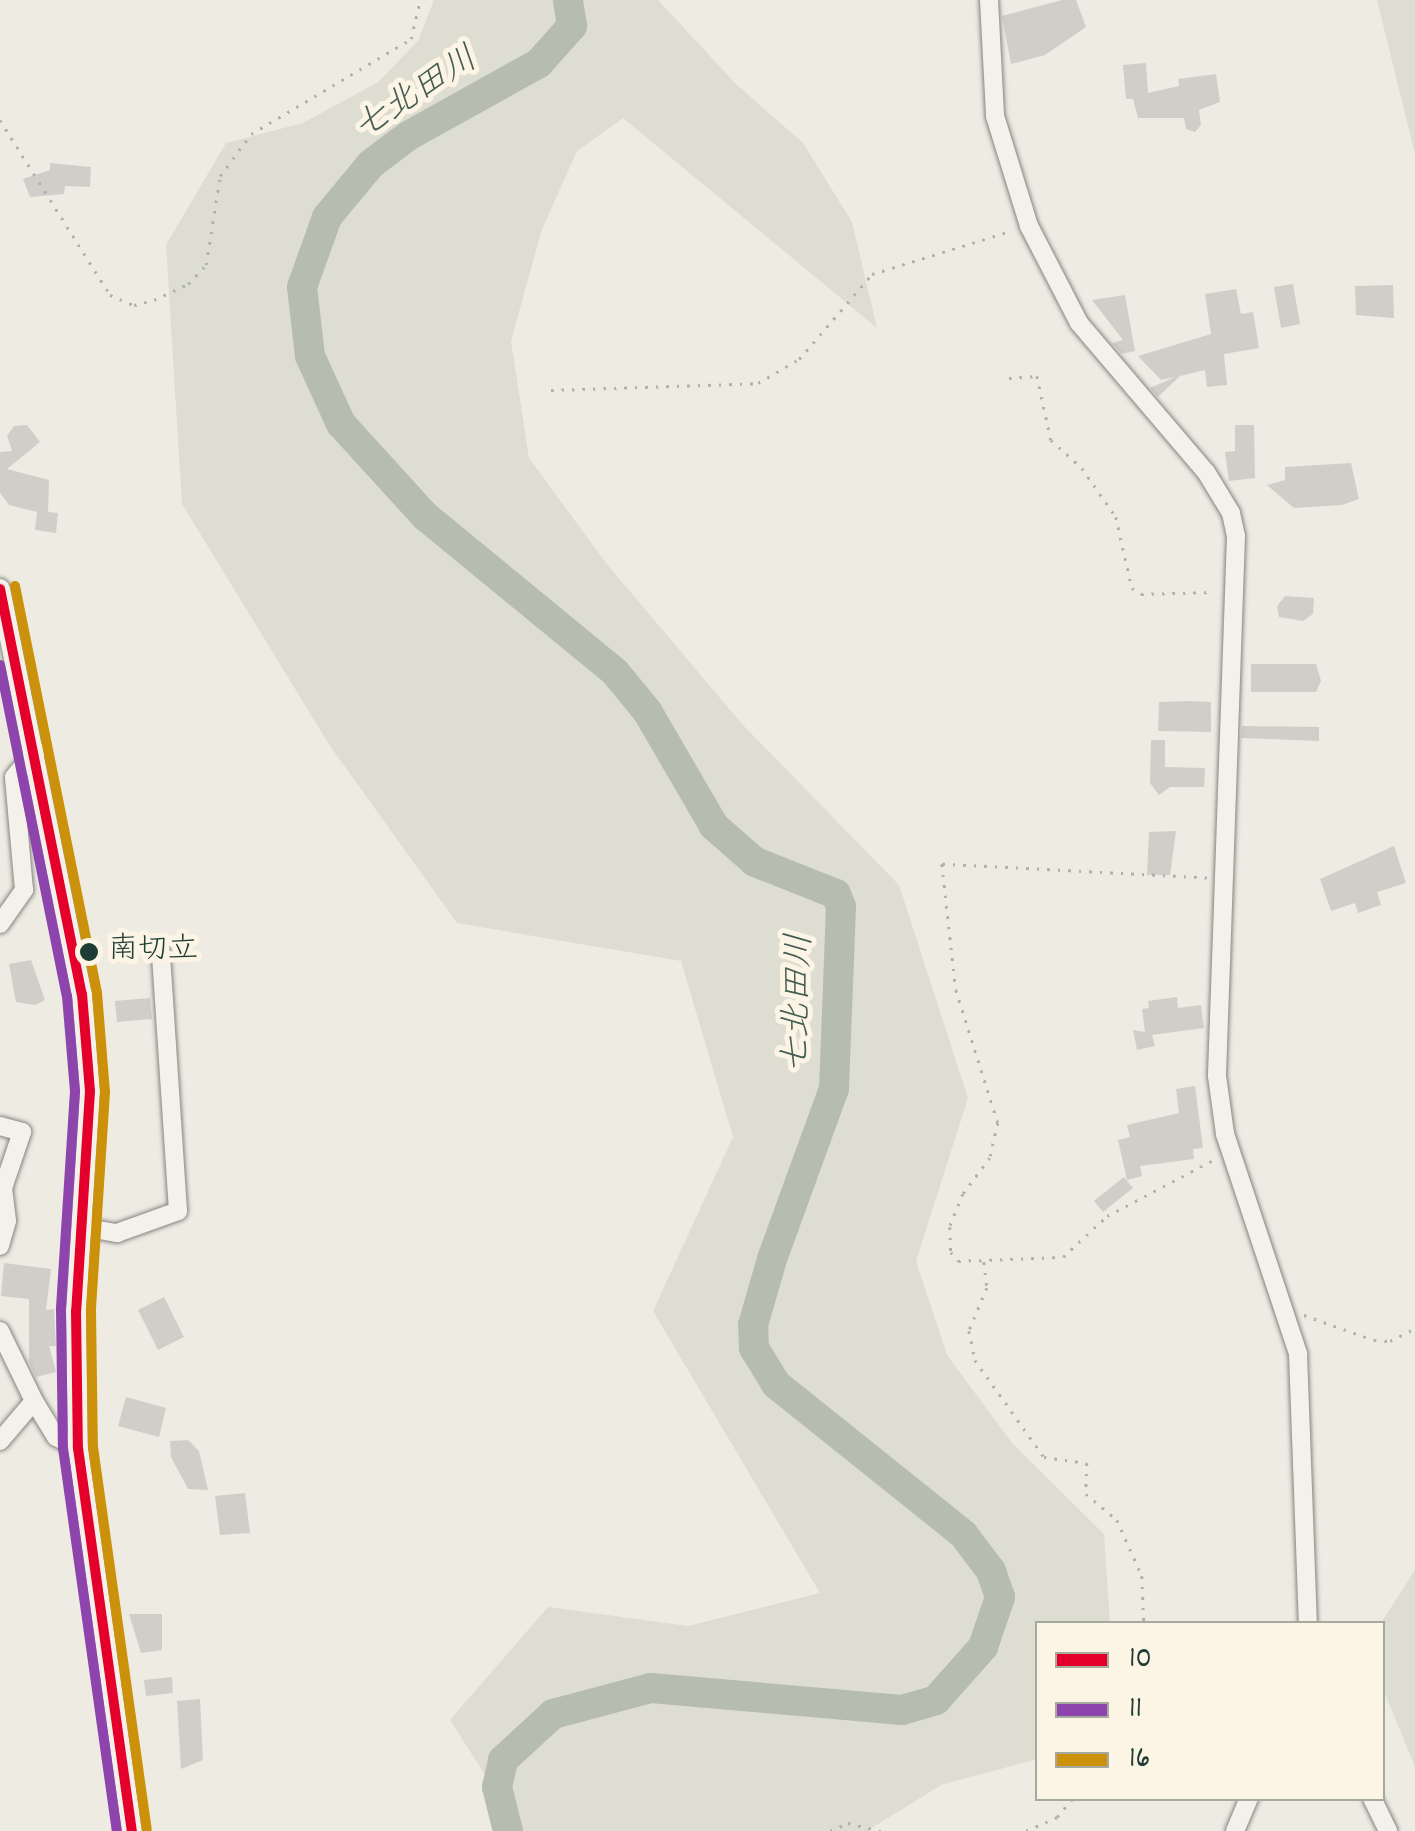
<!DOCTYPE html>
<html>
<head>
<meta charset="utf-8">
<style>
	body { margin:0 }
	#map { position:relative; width:1415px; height:1831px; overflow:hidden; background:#eeebe3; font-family:Dekko,"Klee One",sans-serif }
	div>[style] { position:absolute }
	.green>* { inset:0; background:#deddd1 }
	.river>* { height:30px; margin:-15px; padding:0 15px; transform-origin:15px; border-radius:15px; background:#b7bcb1 }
	.building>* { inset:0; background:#cfcec9 }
	.path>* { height:2.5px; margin-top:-1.25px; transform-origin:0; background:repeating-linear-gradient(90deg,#afb1ac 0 2.5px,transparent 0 10.5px) }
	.roads { filter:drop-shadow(0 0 2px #828681) drop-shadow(0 0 2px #828681) }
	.minor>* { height:18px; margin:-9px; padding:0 9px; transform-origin:9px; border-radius:9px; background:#f4f1eb }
	.major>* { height:20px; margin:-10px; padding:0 10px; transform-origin:10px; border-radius:10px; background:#f4f1eb }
	.bus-1>* { height:10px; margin:-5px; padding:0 5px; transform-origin:5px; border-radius:5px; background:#e4002b }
	.bus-2>* { height:10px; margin:-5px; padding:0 5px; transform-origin:5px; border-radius:5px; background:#8e44ad }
	.bus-3>* { height:10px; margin:-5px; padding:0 5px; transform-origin:5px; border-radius:5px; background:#cc910a }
	.dots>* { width:28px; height:28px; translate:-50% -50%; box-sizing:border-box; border:5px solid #fcf5e5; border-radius:50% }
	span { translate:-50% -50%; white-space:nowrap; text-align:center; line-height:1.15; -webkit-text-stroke:10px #fcf5e5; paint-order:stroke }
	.bus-label { font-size:30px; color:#1f3d34 }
	.left { translate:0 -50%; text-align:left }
	.water-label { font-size:35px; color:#465d53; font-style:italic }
	.legend { position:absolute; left:1035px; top:1621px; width:350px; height:180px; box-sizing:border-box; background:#fcf5e5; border:2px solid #a4ab9e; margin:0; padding:12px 18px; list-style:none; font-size:30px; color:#1f3d34 }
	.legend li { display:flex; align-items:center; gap:20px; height:50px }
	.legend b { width:50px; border:2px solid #a4ab9e }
</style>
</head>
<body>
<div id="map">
	<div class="green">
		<i style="clip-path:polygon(434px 0,658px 0,736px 84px,803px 143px,852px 222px,877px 328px,623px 118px,577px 151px,542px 229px,511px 341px,529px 458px,606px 563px,742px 724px,899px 885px,968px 1098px,916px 1261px,947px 1355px,1012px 1443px,1104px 1534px,1110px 1623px,1038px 1624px,1037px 1759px,941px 1785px,867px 1831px,521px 1831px,450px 1720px,548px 1607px,688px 1626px,820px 1593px,653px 1311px,733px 1137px,681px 961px,457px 923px,330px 746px,182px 504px,166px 245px,226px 143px,303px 123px,378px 82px,418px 41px)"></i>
		<i style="clip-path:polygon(1377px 0,1415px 0,1415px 154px)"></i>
		<i style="clip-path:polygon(1415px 1570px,1415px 1767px,1383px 1689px,1381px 1623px)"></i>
	</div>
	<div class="river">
		<i style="left:508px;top:1831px;width:45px;rotate:-104deg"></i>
		<i style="left:497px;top:1787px;width:28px;rotate:-77deg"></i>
		<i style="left:503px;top:1760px;width:68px;rotate:-42.6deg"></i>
		<i style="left:553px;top:1714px;width:101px;rotate:-14.9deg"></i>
		<i style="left:651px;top:1688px;width:252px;rotate:5deg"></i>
		<i style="left:902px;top:1710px;width:35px;rotate:-16deg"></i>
		<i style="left:936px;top:1700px;width:71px;rotate:-48.4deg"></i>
		<i style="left:983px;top:1647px;width:53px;rotate:-71.2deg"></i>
		<i style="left:1000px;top:1597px;width:28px;rotate:-109deg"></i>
		<i style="left:991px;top:1571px;width:46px;rotate:-127.1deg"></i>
		<i style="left:963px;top:1534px;width:240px;rotate:-141.3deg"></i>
		<i style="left:776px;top:1384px;width:42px;rotate:-121.4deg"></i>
		<i style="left:754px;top:1348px;width:23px;rotate:-92deg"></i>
		<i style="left:753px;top:1325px;width:69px;rotate:-73.9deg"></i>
		<i style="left:772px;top:1259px;width:181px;rotate:-70deg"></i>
		<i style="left:834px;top:1089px;width:182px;rotate:-87.8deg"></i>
		<i style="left:841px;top:907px;width:14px;rotate:-111deg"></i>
		<i style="left:836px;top:894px;width:87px;rotate:-158.4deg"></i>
		<i style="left:755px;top:862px;width:55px;rotate:-138.7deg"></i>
		<i style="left:714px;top:826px;width:133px;rotate:-120.2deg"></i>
		<i style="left:647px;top:711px;width:50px;rotate:-129.4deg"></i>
		<i style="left:615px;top:672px;width:244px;rotate:-140.6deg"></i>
		<i style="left:426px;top:517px;width:126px;rotate:-132.4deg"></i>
		<i style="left:341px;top:424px;width:75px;rotate:-114.5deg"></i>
		<i style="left:310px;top:356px;width:69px;rotate:-96.6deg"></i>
		<i style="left:302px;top:287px;width:74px;rotate:-70.3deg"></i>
		<i style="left:327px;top:217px;width:69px;rotate:-50.3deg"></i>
		<i style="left:371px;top:164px;width:46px;rotate:-37.1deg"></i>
		<i style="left:408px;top:136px;width:150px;rotate:-29.1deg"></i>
		<i style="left:539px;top:63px;width:50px;rotate:-48.3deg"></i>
		<i style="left:572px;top:26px;width:26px;rotate:-99deg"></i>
	</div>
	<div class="building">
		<i style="clip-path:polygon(1062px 0,1076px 0,1086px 27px,1045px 55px,1011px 64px,1002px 16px)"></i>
		<i style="clip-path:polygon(1146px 63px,1148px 93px,1179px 86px,1178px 79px,1216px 74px,1220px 102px,1199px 110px,1201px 125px,1195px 132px,1186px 129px,1184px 118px,1138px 118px,1133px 99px,1126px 99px,1123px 65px)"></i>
		<i style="clip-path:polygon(50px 163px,91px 167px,90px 187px,65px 186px,64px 194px,30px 197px,23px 179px,50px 170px)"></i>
		<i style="clip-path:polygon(1293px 284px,1300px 324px,1281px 328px,1274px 287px)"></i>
		<i style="clip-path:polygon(1393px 285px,1394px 318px,1356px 315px,1355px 286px)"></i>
		<i style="clip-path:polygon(1236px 289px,1241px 314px,1253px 312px,1259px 348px,1224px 354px,1227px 385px,1207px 387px,1205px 370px,1180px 376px,1158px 397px,1150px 388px,1175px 377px,1161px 380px,1138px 356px,1211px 334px,1205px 294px)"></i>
		<i style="clip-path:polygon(1125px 295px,1135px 351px,1122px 354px,1112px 343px,1123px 340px,1092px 300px)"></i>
		<i style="clip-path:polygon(27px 425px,40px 442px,7px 469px,49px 480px,48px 512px,58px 513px,56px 533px,35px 530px,37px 512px,9px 505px,0 493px,0 452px,12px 451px,7px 436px,14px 426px)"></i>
		<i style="clip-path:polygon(1235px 425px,1254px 425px,1255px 478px,1229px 481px,1225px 452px,1235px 451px)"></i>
		<i style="clip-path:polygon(1351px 463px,1359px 499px,1342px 505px,1294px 508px,1267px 485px,1285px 480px,1285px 467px)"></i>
		<i style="clip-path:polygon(1285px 596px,1314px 598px,1313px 614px,1303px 621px,1279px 617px,1277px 606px)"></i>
		<i style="clip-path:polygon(1251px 664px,1316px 664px,1321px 681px,1316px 692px,1251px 692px)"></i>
		<i style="clip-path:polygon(1189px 701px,1211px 702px,1211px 732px,1158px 731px,1159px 702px)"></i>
		<i style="clip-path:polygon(1242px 726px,1319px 727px,1319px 741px,1241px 738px)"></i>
		<i style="clip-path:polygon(1151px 740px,1165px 740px,1165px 767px,1205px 768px,1204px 787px,1170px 787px,1159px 795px,1150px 783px)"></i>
		<i style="clip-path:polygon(1176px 831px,1170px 875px,1147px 875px,1149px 832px)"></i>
		<i style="clip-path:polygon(1394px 846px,1406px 883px,1377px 892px,1381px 905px,1358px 913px,1355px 903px,1331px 911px,1320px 879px)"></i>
		<i style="clip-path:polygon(31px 960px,45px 1000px,35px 1005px,16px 1002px,9px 964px)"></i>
		<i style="clip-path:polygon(1177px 997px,1178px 1008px,1201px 1005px,1204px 1028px,1152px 1035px,1155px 1046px,1137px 1050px,1133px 1030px,1145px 1032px,1142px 1009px,1149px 1008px,1148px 1001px)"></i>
		<i style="clip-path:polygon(150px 998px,152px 1019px,117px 1022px,115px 1001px)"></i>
		<i style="clip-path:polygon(1195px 1086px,1203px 1148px,1193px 1149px,1194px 1159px,1140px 1166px,1142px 1176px,1127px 1180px,1118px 1140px,1130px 1137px,1127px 1125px,1179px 1113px,1176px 1089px)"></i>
		<i style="clip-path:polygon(1124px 1177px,1133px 1188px,1103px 1212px,1094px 1201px)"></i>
		<i style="clip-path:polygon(4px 1263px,51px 1269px,46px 1310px,54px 1309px,56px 1346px,49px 1346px,56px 1372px,36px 1377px,29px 1362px,29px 1299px,1px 1296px)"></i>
		<i style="clip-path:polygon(164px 1297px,184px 1337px,158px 1350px,138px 1310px)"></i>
		<i style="clip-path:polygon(126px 1397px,166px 1408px,159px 1437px,118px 1426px)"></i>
		<i style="clip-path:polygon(188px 1440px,199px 1451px,208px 1490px,188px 1489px,171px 1457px,170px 1441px)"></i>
		<i style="clip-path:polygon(245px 1493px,250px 1533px,220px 1535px,215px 1496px)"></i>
		<i style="clip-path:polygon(129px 1614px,162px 1614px,162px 1650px,141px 1653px)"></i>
		<i style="clip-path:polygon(172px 1677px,173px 1693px,146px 1696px,144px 1680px)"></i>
		<i style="clip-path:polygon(200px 1699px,203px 1760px,181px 1769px,177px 1701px)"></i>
	</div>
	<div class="path">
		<i style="left:0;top:120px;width:207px;rotate:57.8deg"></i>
		<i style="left:110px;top:295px;width:26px;rotate:23deg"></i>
		<i style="left:134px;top:305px;width:21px;rotate:-14deg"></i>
		<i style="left:154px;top:300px;width:38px;rotate:-25deg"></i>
		<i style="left:188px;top:284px;width:26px;rotate:-47deg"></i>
		<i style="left:206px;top:265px;width:90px;rotate:-81.1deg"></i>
		<i style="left:220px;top:176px;width:52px;rotate:-53.6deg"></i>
		<i style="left:251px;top:134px;width:186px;rotate:-30.7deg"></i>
		<i style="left:411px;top:39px;width:40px;rotate:-77deg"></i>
		<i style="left:1009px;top:378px;width:28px;rotate:-4deg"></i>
		<i style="left:1037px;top:376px;width:66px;rotate:77.7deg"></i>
		<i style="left:1051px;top:440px;width:42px;rotate:42.1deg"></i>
		<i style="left:1082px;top:468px;width:60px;rotate:55.2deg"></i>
		<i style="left:1116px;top:517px;width:73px;rotate:77.3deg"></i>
		<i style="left:1132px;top:588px;width:11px;rotate:34deg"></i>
		<i style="left:1141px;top:594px;width:73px;rotate:-1.6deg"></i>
		<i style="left:551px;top:390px;width:207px;rotate:-1.9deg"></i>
		<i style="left:758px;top:383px;width:48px;rotate:-30.3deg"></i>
		<i style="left:799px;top:359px;width:112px;rotate:-49.3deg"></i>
		<i style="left:872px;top:274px;width:145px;rotate:-17.2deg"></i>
		<i style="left:1207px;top:878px;width:265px;rotate:-177deg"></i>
		<i style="left:942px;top:864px;width:127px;rotate:83.7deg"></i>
		<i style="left:956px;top:990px;width:139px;rotate:72.5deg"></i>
		<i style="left:998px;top:1123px;width:36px;rotate:103deg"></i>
		<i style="left:990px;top:1158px;width:45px;rotate:126.9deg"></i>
		<i style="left:963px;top:1194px;width:35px;rotate:112deg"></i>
		<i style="left:950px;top:1227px;width:25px;rotate:88deg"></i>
		<i style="left:951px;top:1252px;width:11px;rotate:52deg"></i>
		<i style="left:958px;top:1261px;width:105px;rotate:-2.2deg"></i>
		<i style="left:1063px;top:1257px;width:60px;rotate:-43deg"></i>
		<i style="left:1107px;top:1216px;width:120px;rotate:-27.8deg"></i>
		<i style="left:984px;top:1262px;width:26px;rotate:83deg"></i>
		<i style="left:987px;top:1288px;width:47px;rotate:112.7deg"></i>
		<i style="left:969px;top:1331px;width:30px;rotate:78deg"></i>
		<i style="left:975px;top:1360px;width:119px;rotate:54.6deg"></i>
		<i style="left:1044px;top:1457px;width:43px;rotate:7.9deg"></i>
		<i style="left:1087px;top:1463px;width:31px;rotate:92deg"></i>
		<i style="left:1086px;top:1494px;width:40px;rotate:40deg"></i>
		<i style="left:1117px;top:1520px;width:61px;rotate:65.9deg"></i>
		<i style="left:1142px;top:1576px;width:48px;rotate:87.6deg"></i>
		<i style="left:1304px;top:1315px;width:74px;rotate:19.7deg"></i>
		<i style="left:1374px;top:1340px;width:16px;rotate:4deg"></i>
		<i style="left:1390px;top:1341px;width:28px;rotate:-27deg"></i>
		<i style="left:830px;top:1831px;width:20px;rotate:-24deg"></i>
		<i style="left:848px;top:1823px;width:34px;rotate:14deg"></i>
		<i style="left:1026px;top:1831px;width:34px;rotate:-24deg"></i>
		<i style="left:1057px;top:1817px;width:25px;rotate:-50deg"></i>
	</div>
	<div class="roads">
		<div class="minor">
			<i style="left:989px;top:0;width:116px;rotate:87deg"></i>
			<i style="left:995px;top:116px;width:115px;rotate:72.8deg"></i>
			<i style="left:1029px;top:226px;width:109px;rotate:62.7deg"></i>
			<i style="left:1079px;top:323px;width:196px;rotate:49.6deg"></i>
			<i style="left:1206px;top:472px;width:48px;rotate:58.6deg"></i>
			<i style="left:1231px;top:513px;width:24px;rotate:78deg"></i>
			<i style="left:1236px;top:536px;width:540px;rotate:92.02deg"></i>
			<i style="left:1217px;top:1076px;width:59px;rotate:82.1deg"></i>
			<i style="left:1225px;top:1134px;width:232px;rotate:71.6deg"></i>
			<i style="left:1298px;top:1354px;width:270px;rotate:87.9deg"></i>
			<i style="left:0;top:924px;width:42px;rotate:-54.8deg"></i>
			<i style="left:24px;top:890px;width:113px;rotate:-95.1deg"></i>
			<i style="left:14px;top:777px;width:34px;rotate:-50deg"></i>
			<i style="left:0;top:1126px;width:23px;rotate:15deg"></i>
			<i style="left:22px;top:1132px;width:59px;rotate:108.7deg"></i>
			<i style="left:3px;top:1188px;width:33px;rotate:83deg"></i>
			<i style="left:7px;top:1221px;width:26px;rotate:106deg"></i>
			<i style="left:82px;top:1227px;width:36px;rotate:10deg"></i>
			<i style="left:117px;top:1233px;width:65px;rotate:-19.8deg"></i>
			<i style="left:178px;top:1211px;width:260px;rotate:-93.8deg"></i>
			<i style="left:0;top:1331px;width:78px;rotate:64.1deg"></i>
			<i style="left:0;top:1441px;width:52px;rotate:-49.6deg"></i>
			<i style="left:34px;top:1401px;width:42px;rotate:58.6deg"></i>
			<i style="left:56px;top:1437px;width:25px;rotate:27deg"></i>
			<i style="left:1372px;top:1798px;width:37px;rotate:64deg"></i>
			<i style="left:1235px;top:1831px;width:36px;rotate:-67deg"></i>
		</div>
		<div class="major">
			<i style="left:0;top:589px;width:413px;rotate:78.6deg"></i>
			<i style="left:82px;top:994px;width:97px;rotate:85.3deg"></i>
			<i style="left:90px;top:1091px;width:220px;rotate:93.6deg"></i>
			<i style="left:76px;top:1311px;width:137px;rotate:89.2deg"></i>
			<i style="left:78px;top:1448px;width:387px;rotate:82deg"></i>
		</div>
	</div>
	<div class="bus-1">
		<i style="left:0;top:589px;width:413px;rotate:78.6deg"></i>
		<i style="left:82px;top:994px;width:97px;rotate:85.3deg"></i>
		<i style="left:90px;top:1091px;width:220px;rotate:93.6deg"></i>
		<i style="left:76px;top:1311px;width:137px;rotate:89.2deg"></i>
		<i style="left:78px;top:1448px;width:387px;rotate:82deg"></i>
	</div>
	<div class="bus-2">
		<i style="left:0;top:665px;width:338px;rotate:78.6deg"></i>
		<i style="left:67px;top:996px;width:95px;rotate:85.2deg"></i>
		<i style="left:75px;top:1091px;width:219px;rotate:93.7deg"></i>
		<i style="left:61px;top:1310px;width:138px;rotate:89.2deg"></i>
		<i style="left:63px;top:1448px;width:387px;rotate:82deg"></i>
	</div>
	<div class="bus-3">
		<i style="left:15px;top:586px;width:415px;rotate:78.6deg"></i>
		<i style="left:97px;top:993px;width:99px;rotate:85.4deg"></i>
		<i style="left:105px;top:1092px;width:219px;rotate:93.7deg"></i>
		<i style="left:91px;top:1311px;width:136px;rotate:89.2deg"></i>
		<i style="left:93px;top:1447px;width:386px;rotate:82deg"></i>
	</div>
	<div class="dots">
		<i style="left:89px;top:952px;background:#1f3d34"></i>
	</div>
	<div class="bus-label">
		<span class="left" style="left:108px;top:952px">南切立</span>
	</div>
	<div class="water-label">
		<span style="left:417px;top:95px;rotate:-33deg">七北田川</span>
		<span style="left:800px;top:1003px;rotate:-88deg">七北田川</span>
	</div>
	<ul class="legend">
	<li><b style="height:12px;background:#e4002b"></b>10</li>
	<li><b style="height:12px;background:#8e44ad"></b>11</li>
	<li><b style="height:12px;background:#cc910a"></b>16</li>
	</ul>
</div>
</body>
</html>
